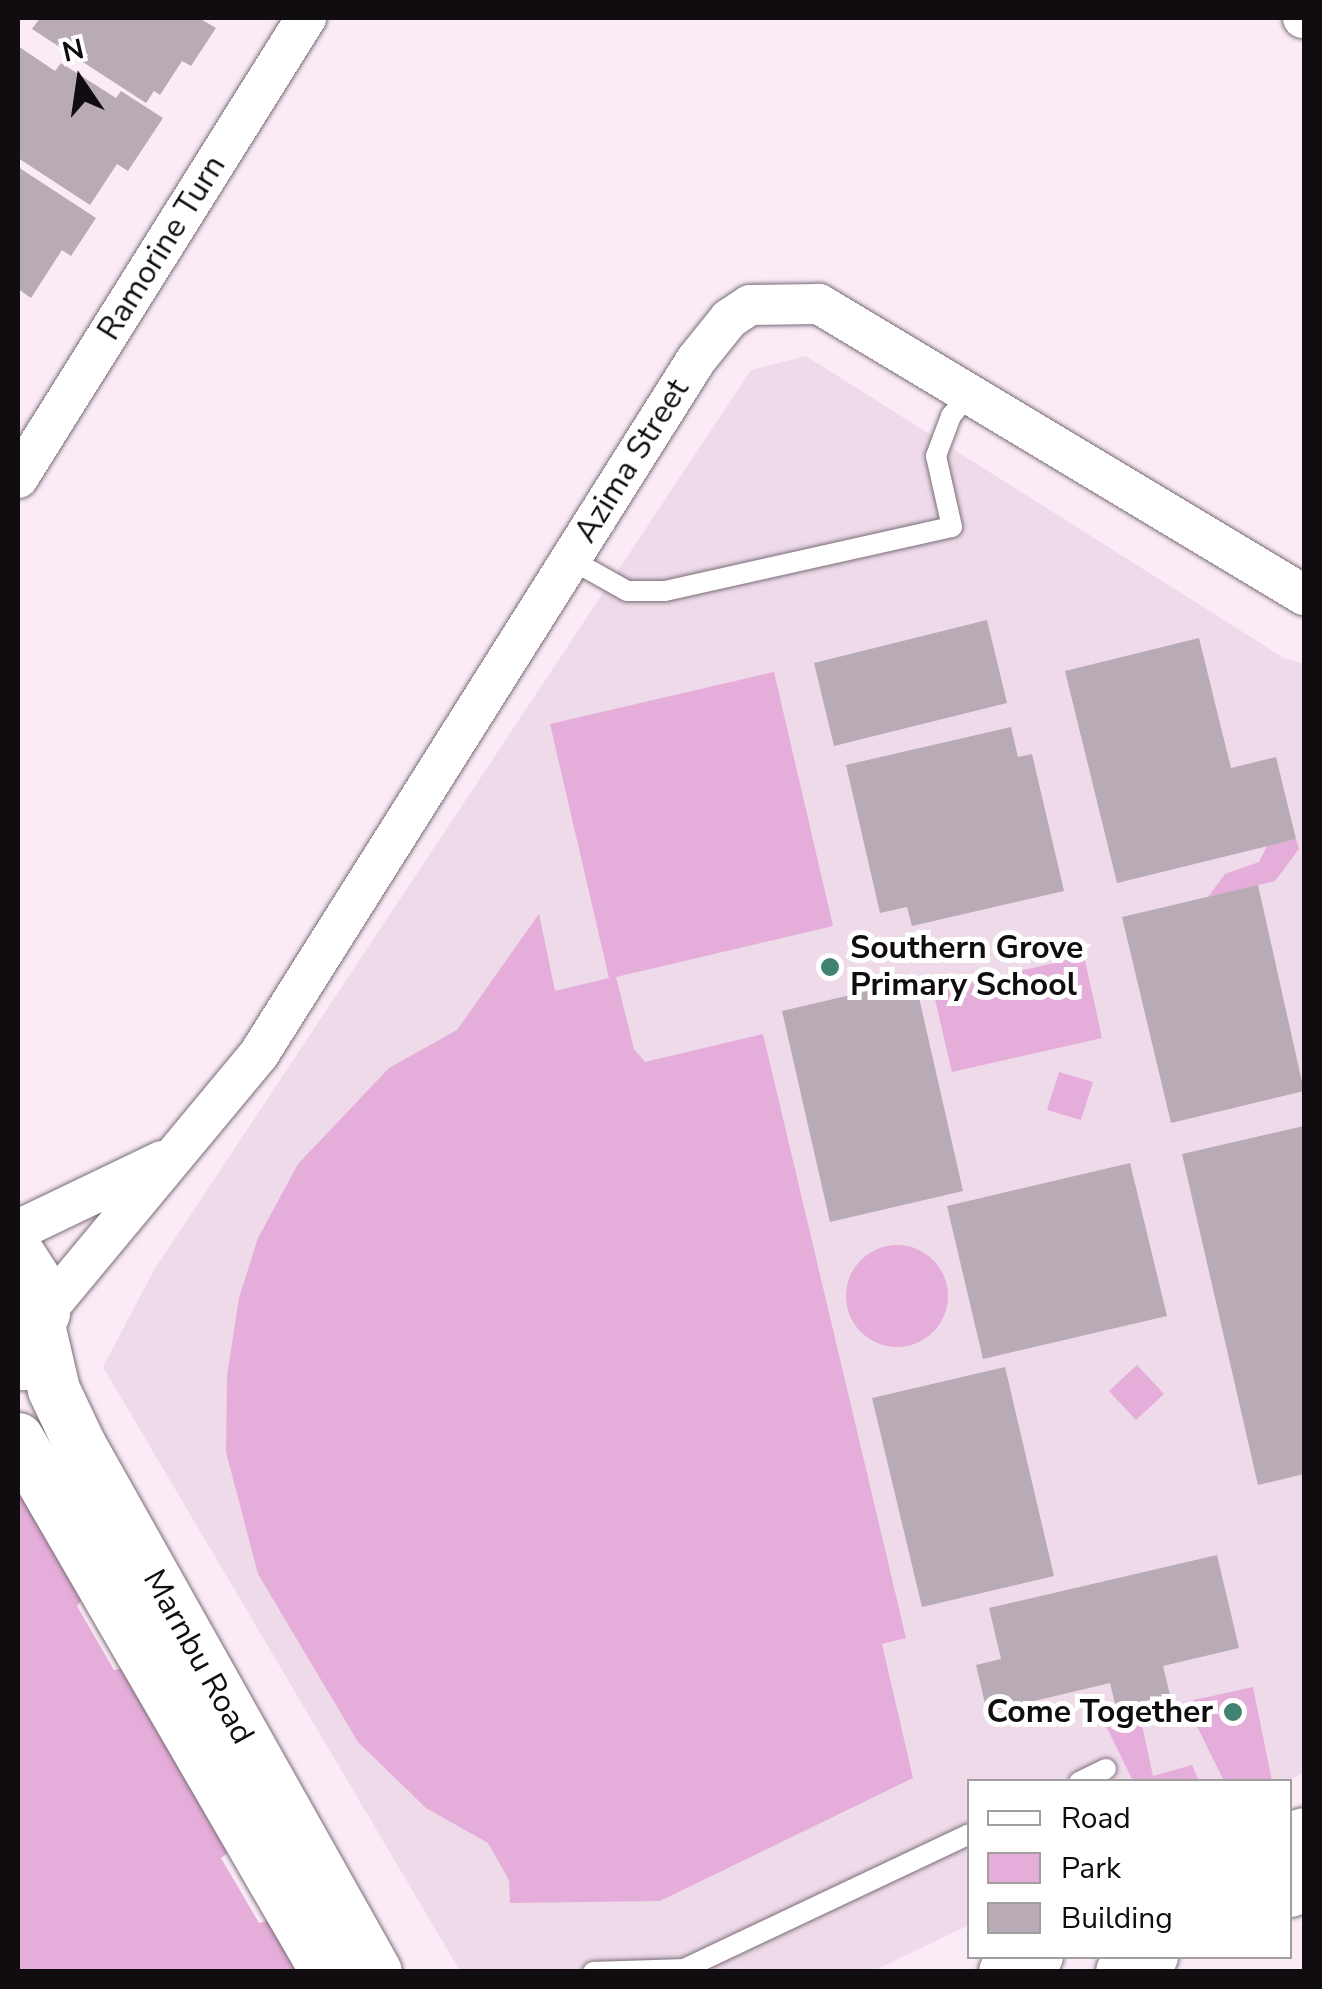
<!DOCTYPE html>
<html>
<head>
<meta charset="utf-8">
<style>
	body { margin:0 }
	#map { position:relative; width:1322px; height:1989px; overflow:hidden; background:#faebf6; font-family:"Nunito Sans",sans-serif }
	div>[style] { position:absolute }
	.built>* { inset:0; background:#eedae9 }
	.green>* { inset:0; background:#e5add9 }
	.round { border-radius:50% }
	.building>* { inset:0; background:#b9abb5 }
	.roads { filter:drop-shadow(0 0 2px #7a6d77) drop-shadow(0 0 2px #7a6d77) }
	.service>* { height:20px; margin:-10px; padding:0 10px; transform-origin:10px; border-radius:10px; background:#fff }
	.minor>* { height:40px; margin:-20px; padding:0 20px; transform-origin:20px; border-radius:20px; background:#fff }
	.tertiary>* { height:52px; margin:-26px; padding:0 26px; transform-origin:26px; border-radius:26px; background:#fff }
	.dots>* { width:28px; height:28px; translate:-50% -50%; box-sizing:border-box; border:5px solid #fff; border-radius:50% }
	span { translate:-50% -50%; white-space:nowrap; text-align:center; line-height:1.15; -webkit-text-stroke:10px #fff; paint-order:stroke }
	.street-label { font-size:32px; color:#110c10 }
	.poi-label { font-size:32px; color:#110c10; font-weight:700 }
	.left { translate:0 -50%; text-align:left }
	.right { translate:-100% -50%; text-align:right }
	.frame { position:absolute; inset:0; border:20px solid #110c10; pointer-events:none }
	.legend { position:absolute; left:967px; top:1779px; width:325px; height:180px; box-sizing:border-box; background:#fff; border:2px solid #a09e9f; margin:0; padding:12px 18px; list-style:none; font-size:30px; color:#110c10 }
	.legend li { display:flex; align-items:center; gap:20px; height:50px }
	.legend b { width:50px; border:2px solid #a09e9f }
	.north { position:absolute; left:30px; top:30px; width:100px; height:100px; -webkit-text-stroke:8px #fff; paint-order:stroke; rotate:347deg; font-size:28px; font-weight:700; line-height:40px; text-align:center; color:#110c10 }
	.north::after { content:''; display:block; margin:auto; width:35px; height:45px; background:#110c10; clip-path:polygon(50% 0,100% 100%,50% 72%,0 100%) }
</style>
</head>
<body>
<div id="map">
	<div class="built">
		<i style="clip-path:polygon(806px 356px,1284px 658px,1304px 664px,1304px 1773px,1284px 1782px,969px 1782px,969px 1925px,873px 1971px,460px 1971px,103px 1367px,154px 1270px,751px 370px)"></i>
	</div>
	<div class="green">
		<i style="clip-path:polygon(774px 672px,833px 926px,616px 977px,634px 1049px,645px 1062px,763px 1034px,906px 1638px,882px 1644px,913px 1778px,660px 1901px,510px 1903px,509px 1880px,488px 1843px,426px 1808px,358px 1742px,258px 1574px,226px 1452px,227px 1376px,239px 1298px,258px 1238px,298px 1164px,389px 1068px,457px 1030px,539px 914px,555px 991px,609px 978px,550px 724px)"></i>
		<i style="clip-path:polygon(1296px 839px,1299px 849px,1275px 881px,1208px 897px,1225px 874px,1259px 862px,1267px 846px)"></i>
		<i style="clip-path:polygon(1084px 956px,1102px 1038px,952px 1072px,933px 991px)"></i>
		<i style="clip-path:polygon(1059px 1072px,1093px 1082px,1081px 1120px,1047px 1110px)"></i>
		<i class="round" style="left:846px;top:1245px;width:102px;height:102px"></i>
		<i style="clip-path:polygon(1137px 1365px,1164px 1394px,1136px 1420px,1109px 1391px)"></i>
		<i style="clip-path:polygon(18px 1484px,87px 1593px,77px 1606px,114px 1670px,129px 1667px,233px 1849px,221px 1858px,259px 1923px,273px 1920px,302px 1971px,18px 1971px)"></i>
		<i style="clip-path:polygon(1253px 1687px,1272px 1781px,1224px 1781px,1185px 1702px)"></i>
		<i style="clip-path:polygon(1139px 1711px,1153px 1776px,1192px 1765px,1199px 1781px,1133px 1781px,1106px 1726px)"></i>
	</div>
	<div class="building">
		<i style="clip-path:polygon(40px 18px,199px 18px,216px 28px,191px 66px,182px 61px,160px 95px,154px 91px,146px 103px,32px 29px)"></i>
		<i style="clip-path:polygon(18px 46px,55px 71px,61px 63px,116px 98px,121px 91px,163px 118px,128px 171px,117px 164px,90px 205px,18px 158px)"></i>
		<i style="clip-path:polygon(18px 167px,96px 218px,71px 256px,62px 250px,31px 298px,18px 289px)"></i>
		<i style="clip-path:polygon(987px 620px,1007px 703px,834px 746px,814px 663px)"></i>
		<i style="clip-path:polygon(1199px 638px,1231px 768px,1276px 757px,1296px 839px,1117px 883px,1065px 671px)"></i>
		<i style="clip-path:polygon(1011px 727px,1018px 757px,1032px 754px,1064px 891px,912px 926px,907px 907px,880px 913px,846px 765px)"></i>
		<i style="clip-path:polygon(1258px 885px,1304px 1091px,1171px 1123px,1122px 917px)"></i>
		<i style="clip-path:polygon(915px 980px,963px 1191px,830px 1222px,782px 1011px)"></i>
		<i style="clip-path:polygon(1304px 1126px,1304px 1474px,1258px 1485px,1182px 1154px)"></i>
		<i style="clip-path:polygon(1130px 1163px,1167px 1316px,983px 1359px,947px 1206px)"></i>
		<i style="clip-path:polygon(1005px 1367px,1054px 1576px,922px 1607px,872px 1398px)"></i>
		<i style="clip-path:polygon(1217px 1555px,1239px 1648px,1163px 1666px,1170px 1695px,1116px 1708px,1110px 1683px,987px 1712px,976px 1665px,1001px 1659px,989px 1608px)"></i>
	</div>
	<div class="roads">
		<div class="service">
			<i style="left:570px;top:559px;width:65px;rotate:29.3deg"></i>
			<i style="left:627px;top:591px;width:38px"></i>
			<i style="left:665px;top:591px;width:294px;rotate:-12.6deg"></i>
			<i style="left:952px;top:527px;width:73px;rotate:-102.7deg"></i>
			<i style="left:936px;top:456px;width:43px;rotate:-69.4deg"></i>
			<i style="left:951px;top:416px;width:27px;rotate:-51deg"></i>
			<i style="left:1079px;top:1782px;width:30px;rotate:-26deg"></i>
			<i style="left:593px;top:1972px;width:91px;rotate:-1.9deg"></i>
			<i style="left:684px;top:1969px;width:315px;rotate:-25.3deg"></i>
		</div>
		<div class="minor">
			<i style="left:1303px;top:18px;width:1px"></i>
			<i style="left:18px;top:478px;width:543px;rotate:-57.95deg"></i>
			<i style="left:18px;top:1230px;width:160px;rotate:-25.6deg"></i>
			<i style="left:44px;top:1313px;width:337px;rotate:-50.3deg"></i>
			<i style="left:259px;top:1054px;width:820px;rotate:-57.8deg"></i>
			<i style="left:696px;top:360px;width:53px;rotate:-51.2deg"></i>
			<i style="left:729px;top:319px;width:25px;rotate:-34deg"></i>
			<i style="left:750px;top:305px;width:69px;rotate:-0.8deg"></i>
			<i style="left:819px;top:304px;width:566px;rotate:30.96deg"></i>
		</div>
		<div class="tertiary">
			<i style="left:18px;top:1253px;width:40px;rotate:57.1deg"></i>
			<i style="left:40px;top:1287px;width:26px;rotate:81deg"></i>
			<i style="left:44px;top:1313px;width:55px;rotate:111.4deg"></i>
			<i style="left:41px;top:1334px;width:57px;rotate:76.9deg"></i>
			<i style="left:54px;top:1390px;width:61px;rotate:64.7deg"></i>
			<i style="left:80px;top:1445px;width:604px;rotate:60.68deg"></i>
			<i style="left:18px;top:1439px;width:616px;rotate:59.9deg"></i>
			<i style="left:1290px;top:1840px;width:15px;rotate:-23deg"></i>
			<i style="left:1290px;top:1891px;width:15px;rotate:-23deg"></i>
			<i style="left:1005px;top:1972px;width:36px;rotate:-27deg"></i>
			<i style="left:1122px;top:1972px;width:34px;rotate:-28deg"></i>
		</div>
	</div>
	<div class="dots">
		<i style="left:830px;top:967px;background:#428271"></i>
		<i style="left:1233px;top:1712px;background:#428271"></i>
	</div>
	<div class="street-label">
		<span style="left:162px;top:248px;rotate:-58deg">Ramorine Turn</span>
		<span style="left:632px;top:461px;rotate:-58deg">Azima Street</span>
		<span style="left:198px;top:1657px;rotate:61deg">Marnbu Road</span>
	</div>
	<div class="poi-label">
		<span class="left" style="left:850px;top:967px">Southern Grove<br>Primary School</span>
		<span class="right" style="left:1213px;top:1712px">Come Together</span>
	</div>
	<div class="frame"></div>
	<ul class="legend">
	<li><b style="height:12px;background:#fff"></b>Road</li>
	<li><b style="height:28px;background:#e5add9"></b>Park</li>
	<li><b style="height:28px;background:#b9abb5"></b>Building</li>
	</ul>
	<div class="north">N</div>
</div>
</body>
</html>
